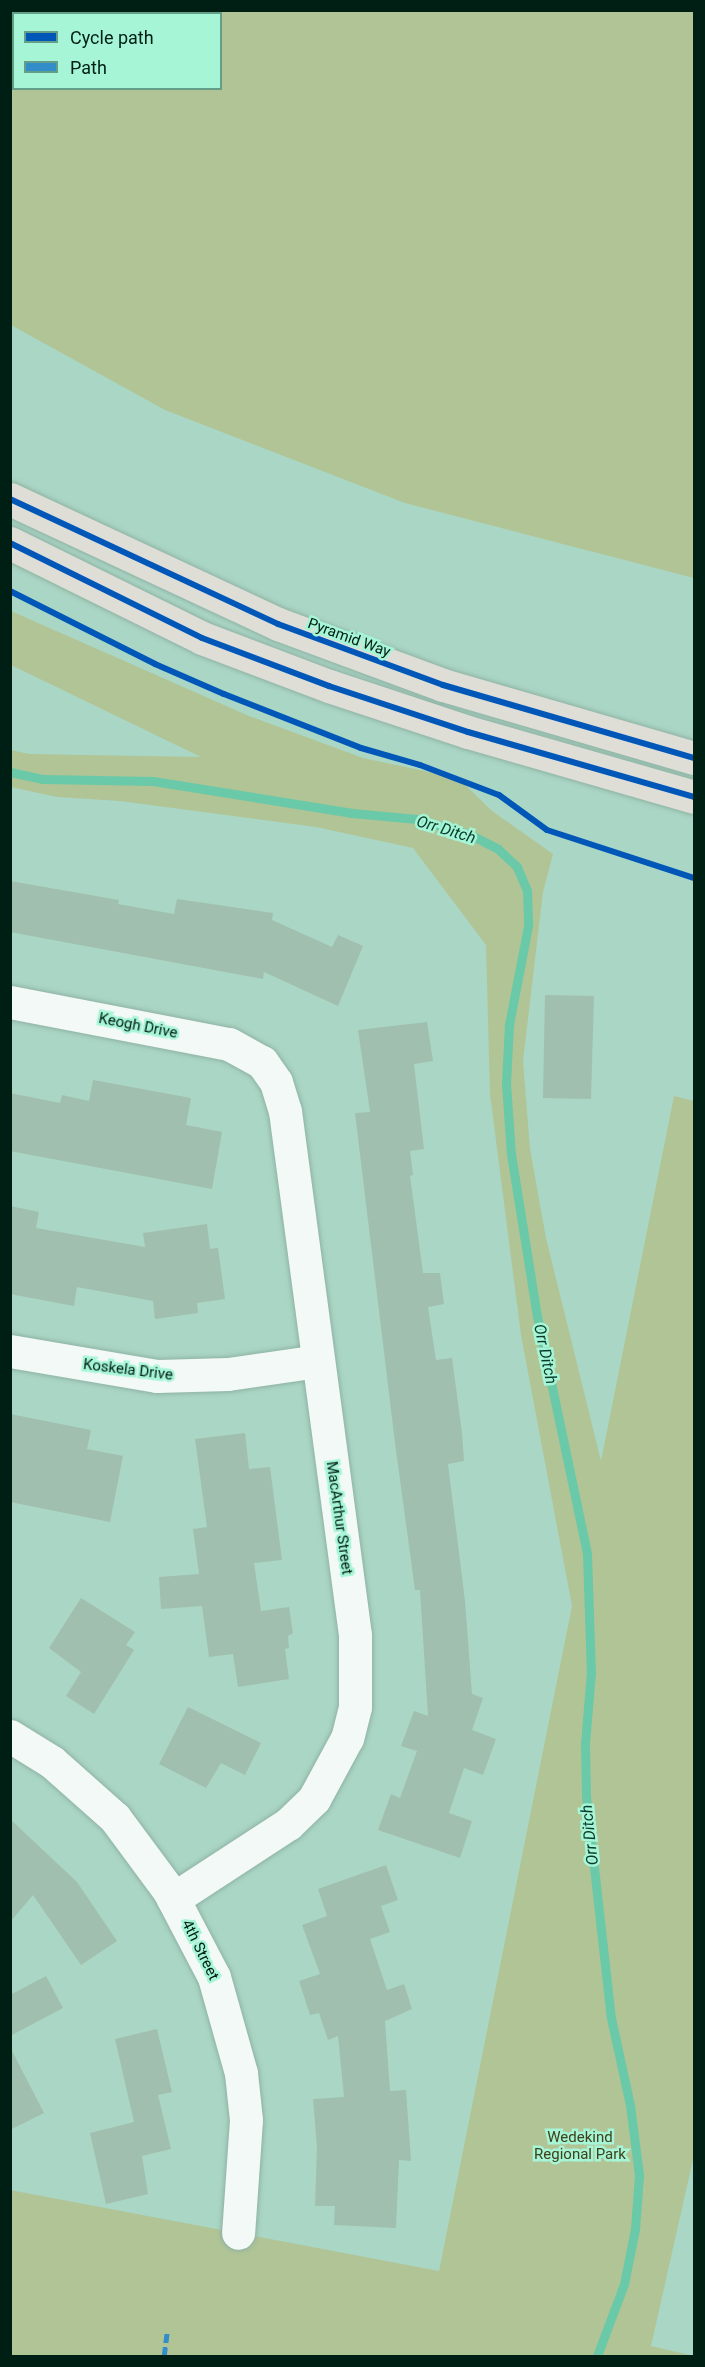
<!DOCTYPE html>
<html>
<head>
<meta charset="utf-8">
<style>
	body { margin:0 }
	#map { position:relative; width:705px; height:2367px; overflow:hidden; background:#aad6c5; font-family:Roboto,sans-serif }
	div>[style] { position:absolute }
	.green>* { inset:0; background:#b1c495 }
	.stream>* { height:9px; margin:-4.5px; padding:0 4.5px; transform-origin:4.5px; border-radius:4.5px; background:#6ac9a8 }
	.building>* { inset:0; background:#a1bfae }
	.roads { filter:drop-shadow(0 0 2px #8fb2a4) drop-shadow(0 0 2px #8fb2a4) }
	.minor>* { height:33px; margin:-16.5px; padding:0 16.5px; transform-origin:16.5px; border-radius:16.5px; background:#f2f9f6 }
	.major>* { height:33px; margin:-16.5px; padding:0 16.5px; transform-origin:16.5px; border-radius:16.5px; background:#deded7 }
	.quiet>* { height:4.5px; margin-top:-2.25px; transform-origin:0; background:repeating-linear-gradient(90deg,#328dc8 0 9px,transparent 0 13.5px) }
	.cycleway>* { height:6px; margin:-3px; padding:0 3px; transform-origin:3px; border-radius:3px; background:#0057b8 }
	span { translate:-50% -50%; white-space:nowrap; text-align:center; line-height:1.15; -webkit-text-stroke:5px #a5f5d6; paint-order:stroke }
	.street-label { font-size:15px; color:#001f14 }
	.park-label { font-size:15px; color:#414017 }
	.water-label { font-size:16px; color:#073b2c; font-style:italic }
	.frame { position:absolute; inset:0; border:12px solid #001f14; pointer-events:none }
	.legend { position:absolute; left:12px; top:12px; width:210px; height:78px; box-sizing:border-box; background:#a5f5d6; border:2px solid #639f88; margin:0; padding:8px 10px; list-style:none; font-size:18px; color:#001f14 }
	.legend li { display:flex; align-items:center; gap:12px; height:30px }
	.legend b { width:30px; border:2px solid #639f88 }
</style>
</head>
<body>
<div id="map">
	<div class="green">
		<i style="clip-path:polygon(evenodd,10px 11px,694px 11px,694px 578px,405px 503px,165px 410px,11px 325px,10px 11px,14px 14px,220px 14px,220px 88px,14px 88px,14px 14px)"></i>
		<i style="clip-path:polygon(11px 611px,249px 716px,363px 758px,458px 778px,492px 811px,553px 854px,543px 892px,523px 1061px,530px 1149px,546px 1238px,601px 1461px,674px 1096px,694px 1101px,694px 2155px,651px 2346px,694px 2356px,11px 2356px,10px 2190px,439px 2271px,572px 1606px,521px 1335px,490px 1094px,486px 945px,413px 848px,316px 827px,120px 801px,57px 797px,11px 787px,11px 750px,29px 754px,201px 757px,11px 665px)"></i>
	</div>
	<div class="stream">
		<i style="left:10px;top:772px;width:35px;rotate:12deg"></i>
		<i style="left:44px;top:779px;width:109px;rotate:1.1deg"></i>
		<i style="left:153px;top:781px;width:202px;rotate:9.1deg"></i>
		<i style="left:352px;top:813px;width:65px;rotate:5.3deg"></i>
		<i style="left:417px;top:819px;width:56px;rotate:16.5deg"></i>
		<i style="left:471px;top:835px;width:30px;rotate:27deg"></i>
		<i style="left:498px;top:849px;width:26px;rotate:43deg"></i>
		<i style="left:517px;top:867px;width:26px;rotate:67deg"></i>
		<i style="left:527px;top:891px;width:35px;rotate:88deg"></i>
		<i style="left:528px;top:926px;width:101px;rotate:100.9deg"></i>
		<i style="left:509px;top:1025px;width:58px;rotate:93deg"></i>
		<i style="left:506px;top:1083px;width:71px;rotate:86deg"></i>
		<i style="left:511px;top:1154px;width:164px;rotate:80.9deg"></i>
		<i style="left:537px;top:1316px;width:243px;rotate:78.1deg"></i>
		<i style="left:587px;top:1554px;width:118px;rotate:88.1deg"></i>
		<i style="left:591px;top:1672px;width:72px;rotate:94.8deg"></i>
		<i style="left:585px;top:1744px;width:52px;rotate:88.9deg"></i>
		<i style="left:586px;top:1796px;width:223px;rotate:83.6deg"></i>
		<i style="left:611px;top:2018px;width:89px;rotate:77.7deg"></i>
		<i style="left:630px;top:2105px;width:71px;rotate:82.7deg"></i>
		<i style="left:639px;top:2175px;width:54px;rotate:94.2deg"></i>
		<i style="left:635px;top:2229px;width:56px;rotate:101.3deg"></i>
		<i style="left:624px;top:2284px;width:77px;rotate:110.6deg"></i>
	</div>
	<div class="building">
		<i style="clip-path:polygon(10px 881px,119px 900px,118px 904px,174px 914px,177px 899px,273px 913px,272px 920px,332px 947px,338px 935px,363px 946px,338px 1006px,264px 972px,263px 979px,10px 932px)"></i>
		<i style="clip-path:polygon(545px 995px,594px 996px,591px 1099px,543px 1098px)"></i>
		<i style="clip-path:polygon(427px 1022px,433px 1061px,414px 1064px,424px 1149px,410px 1151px,413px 1175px,410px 1176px,423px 1273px,440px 1273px,444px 1304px,428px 1307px,436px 1360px,452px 1358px,462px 1433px,464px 1461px,448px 1464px,465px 1601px,472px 1694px,483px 1698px,472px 1730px,496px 1739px,483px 1775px,464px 1768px,449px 1813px,472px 1821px,460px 1858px,378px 1830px,391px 1794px,400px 1798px,417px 1751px,401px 1746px,414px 1711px,428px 1716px,420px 1590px,415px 1590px,395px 1443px,355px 1113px,370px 1112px,358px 1030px)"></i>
		<i style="clip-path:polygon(93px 1080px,191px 1098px,186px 1125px,222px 1132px,212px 1189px,10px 1151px,10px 1093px,60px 1103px,62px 1095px,89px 1101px)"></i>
		<i style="clip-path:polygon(10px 1206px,39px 1212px,36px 1228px,145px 1247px,143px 1233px,207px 1224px,210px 1249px,218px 1248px,225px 1299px,197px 1303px,198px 1313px,155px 1319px,153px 1301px,77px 1287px,74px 1306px,10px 1294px)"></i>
		<i style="clip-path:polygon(10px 1414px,91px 1430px,87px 1449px,123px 1456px,110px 1522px,10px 1502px)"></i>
		<i style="clip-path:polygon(245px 1433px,249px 1469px,270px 1467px,282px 1560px,254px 1563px,261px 1611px,289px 1607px,293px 1633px,288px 1636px,289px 1648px,285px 1649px,289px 1679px,238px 1687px,233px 1654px,209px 1657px,202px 1606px,161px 1609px,159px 1577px,199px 1574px,193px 1529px,207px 1527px,195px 1439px)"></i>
		<i style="clip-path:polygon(81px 1598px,135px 1632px,126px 1645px,134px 1650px,94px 1714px,66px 1696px,81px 1672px,49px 1648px)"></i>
		<i style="clip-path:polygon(188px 1707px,261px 1743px,245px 1775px,221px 1763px,206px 1788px,159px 1764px)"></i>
		<i style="clip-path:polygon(10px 1819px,77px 1882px,117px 1941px,81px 1965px,33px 1895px,10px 1922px)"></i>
		<i style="clip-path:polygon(386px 1865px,398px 1900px,381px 1906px,390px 1932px,370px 1939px,387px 1990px,404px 1984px,412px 2009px,385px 2021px,390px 2091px,406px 2090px,411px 2161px,399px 2160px,396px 2228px,334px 2225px,335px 2206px,315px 2206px,317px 2148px,313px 2099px,344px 2097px,338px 2036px,328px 2040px,319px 2013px,310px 2015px,299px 1981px,320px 1974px,302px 1925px,327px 1916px,318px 1889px)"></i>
		<i style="clip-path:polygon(46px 1976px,63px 2008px,10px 2036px,10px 1995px)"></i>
		<i style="clip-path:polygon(157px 2029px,172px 2092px,158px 2095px,171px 2149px,142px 2156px,148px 2194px,106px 2204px,90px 2133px,134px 2122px,115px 2039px)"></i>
		<i style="clip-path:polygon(10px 2047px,44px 2113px,10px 2130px)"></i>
	</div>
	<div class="roads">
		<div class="minor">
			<i style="left:10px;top:1002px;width:223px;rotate:10.9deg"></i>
			<i style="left:229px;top:1044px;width:38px;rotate:29deg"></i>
			<i style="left:262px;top:1062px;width:24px;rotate:55deg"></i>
			<i style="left:276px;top:1082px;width:30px;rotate:73deg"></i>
			<i style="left:285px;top:1111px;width:529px;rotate:82.39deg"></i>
			<i style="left:355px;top:1635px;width:72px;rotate:90deg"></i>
			<i style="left:355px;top:1707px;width:32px;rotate:104deg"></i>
			<i style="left:347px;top:1738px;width:69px;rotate:118.4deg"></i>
			<i style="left:314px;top:1799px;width:36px;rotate:136deg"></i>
			<i style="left:288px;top:1824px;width:137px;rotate:146.9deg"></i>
			<i style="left:10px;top:1351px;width:149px;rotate:9.7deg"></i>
			<i style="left:157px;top:1376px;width:71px;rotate:-1.6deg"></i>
			<i style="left:228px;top:1374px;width:91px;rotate:-8.2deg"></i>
			<i style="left:10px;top:1736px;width:49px;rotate:31.8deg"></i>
			<i style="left:52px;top:1762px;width:84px;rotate:41.6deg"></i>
			<i style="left:115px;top:1818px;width:91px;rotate:53.5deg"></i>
			<i style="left:169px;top:1891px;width:97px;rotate:62.4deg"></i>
			<i style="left:214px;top:1977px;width:100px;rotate:74.3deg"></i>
			<i style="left:241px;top:2073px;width:47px;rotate:83.9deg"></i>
			<i style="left:246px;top:2120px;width:113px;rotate:94deg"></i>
		</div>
		<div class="major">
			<i style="left:10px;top:499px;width:296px;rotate:25deg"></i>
			<i style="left:278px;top:624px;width:176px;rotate:20.3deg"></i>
			<i style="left:443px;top:685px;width:261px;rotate:16.2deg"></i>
			<i style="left:10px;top:543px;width:214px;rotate:26.3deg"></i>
			<i style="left:202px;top:638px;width:136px;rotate:20.7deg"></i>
			<i style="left:329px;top:686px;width:146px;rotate:18.3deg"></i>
			<i style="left:468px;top:732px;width:235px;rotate:16deg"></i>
		</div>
	</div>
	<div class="quiet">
		<i style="left:164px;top:2356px;width:23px;rotate:-83deg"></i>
	</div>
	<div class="cycleway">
		<i style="left:10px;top:499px;width:296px;rotate:25deg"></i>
		<i style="left:278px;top:624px;width:176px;rotate:20.3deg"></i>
		<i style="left:443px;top:685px;width:261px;rotate:16.2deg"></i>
		<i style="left:10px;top:543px;width:214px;rotate:26.3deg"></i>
		<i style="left:202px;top:638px;width:136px;rotate:20.7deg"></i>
		<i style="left:329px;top:686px;width:146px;rotate:18.3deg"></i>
		<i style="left:468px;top:732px;width:235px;rotate:16deg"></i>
		<i style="left:10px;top:591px;width:162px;rotate:26.7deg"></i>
		<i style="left:155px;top:664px;width:75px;rotate:23.5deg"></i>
		<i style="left:224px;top:694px;width:147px;rotate:21.5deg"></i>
		<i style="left:361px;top:748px;width:61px;rotate:16.1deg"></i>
		<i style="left:420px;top:765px;width:85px;rotate:20.8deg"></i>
		<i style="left:499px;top:795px;width:59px;rotate:36.1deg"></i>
		<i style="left:547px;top:830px;width:155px;rotate:18.1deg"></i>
	</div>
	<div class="street-label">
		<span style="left:349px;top:638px;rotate:20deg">Pyramid Way</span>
		<span style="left:138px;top:1026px;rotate:11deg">Keogh Drive</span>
		<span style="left:128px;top:1370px;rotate:7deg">Koskela Drive</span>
		<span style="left:339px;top:1518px;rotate:82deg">MacArthur Street</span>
		<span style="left:200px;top:1950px;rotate:64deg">4th Street</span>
	</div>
	<div class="park-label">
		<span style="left:580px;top:2146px">Wedekind<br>Regional Park</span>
	</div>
	<div class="water-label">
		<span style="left:446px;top:830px;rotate:17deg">Orr Ditch</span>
		<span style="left:545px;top:1354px;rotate:78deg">Orr Ditch</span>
		<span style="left:590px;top:1835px;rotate:-96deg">Orr Ditch</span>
	</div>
	<div class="frame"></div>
	<ul class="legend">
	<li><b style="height:8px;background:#0057b8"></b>Cycle path</li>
	<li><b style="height:8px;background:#328dc8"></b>Path</li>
	</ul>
</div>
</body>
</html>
